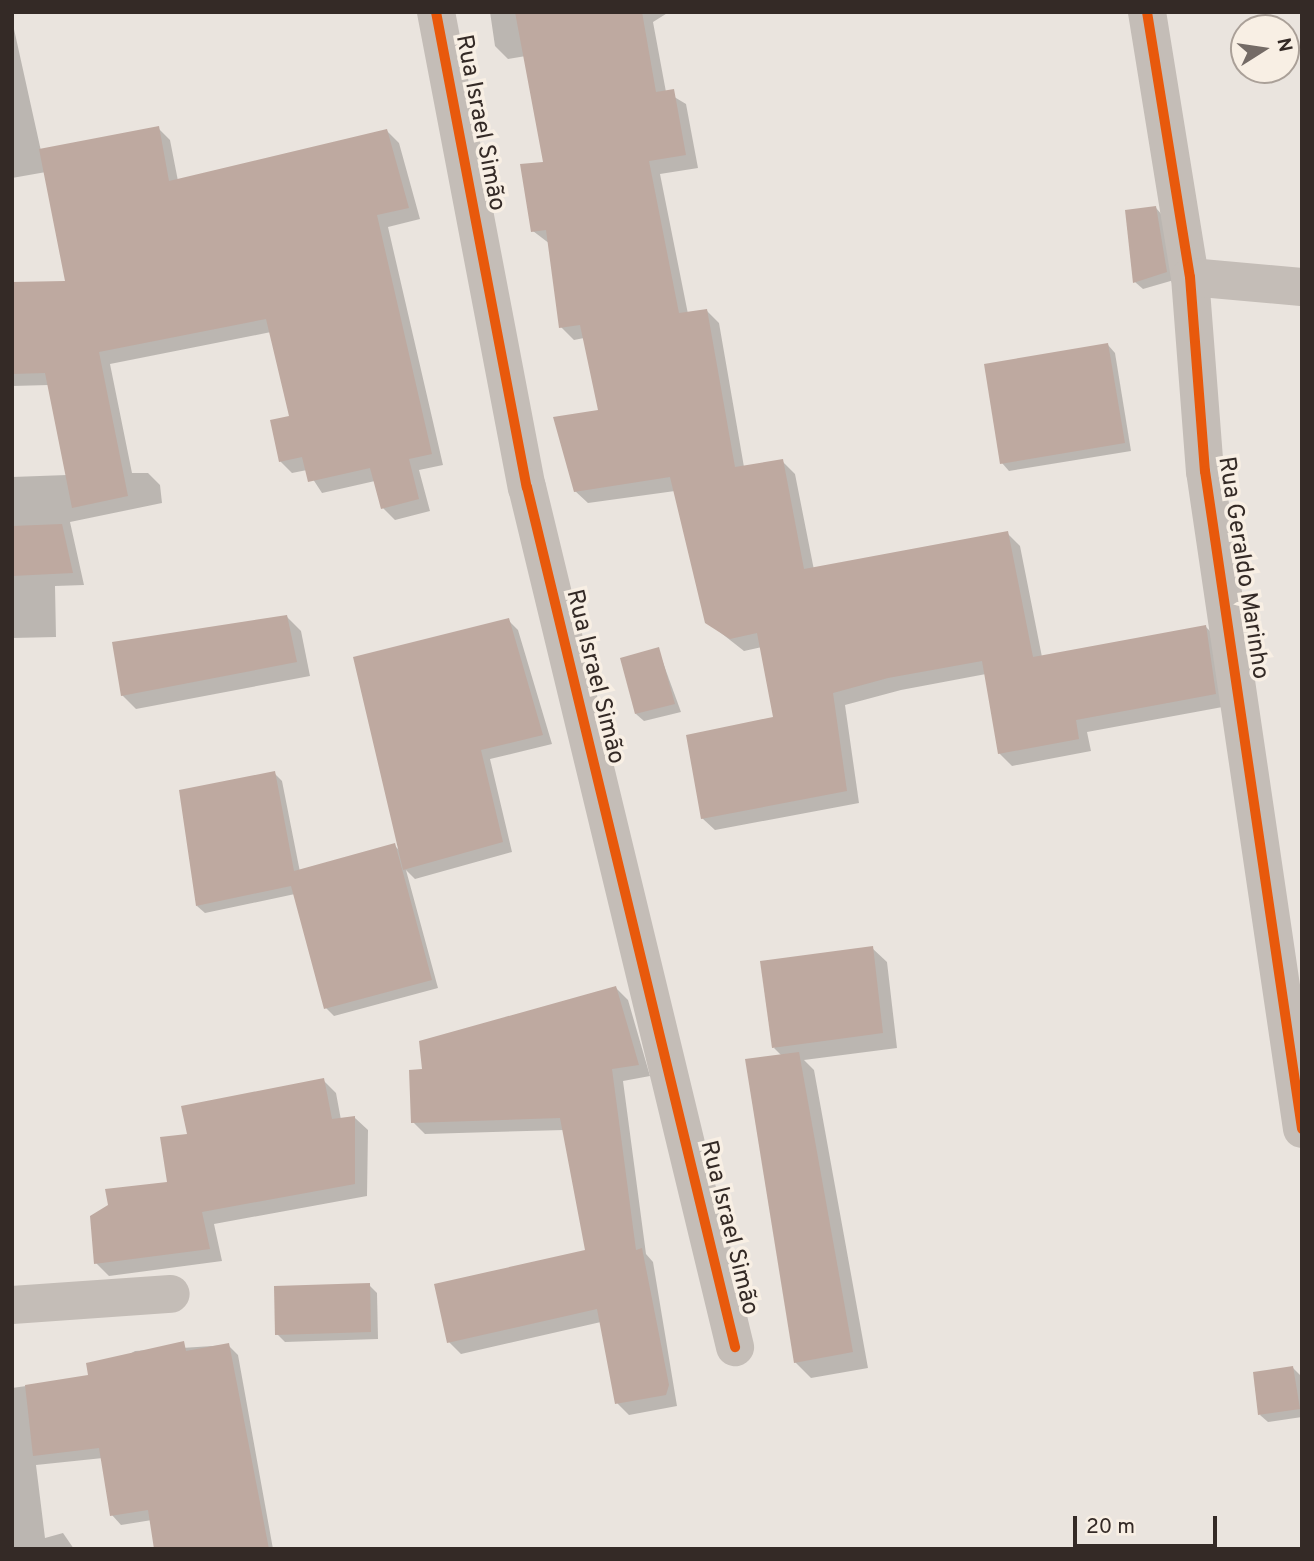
<!DOCTYPE html>
<html>
<head>
<meta charset="utf-8">
<style>
	body { margin:0 }
	#map { position:relative; width:1314px; height:1561px; overflow:hidden; background:#eae4de; font-family:Overpass,sans-serif }
	div>[style] { position:absolute }
	.shadow>* { inset:0; background:#0003 }
	.building>* { inset:0; background:#bea9a0 }
	.minor>* { height:38px; margin:-19px; padding:0 19px; transform-origin:19px; border-radius:19px; background:#c4bdb7 }
	.cycleway>* { height:10px; margin:-5px; padding:0 5px; transform-origin:5px; border-radius:5px; background:#e8590c }
	span { translate:-50% -50%; white-space:nowrap; text-align:center; line-height:1.15; -webkit-text-stroke:7px #f8efe4; paint-order:stroke }
	.street-label { font-size:24px; color:#342a26 }
	.frame { position:absolute; inset:0; border:14px solid #342a26; pointer-events:none }
	.north { position:absolute; left:1230px; top:14px; width:70px; height:70px; box-sizing:border-box; background:#f8efe4; border:2px solid #aaa098; border-radius:50%; rotate:78deg; font-size:19px; font-weight:700; line-height:28px; text-align:center; color:#342a26 }
	.north::after { content:''; display:block; margin:auto; width:24px; height:32px; background:#746b66; clip-path:polygon(50% 0,100% 100%,50% 72%,0 100%) }
	.scale { position:absolute; left:1073px; top:1516px; width:144px; height:32px; box-sizing:border-box; border:4px solid #342a26; border-top:0; padding-left:9px; font-size:21px; line-height:24px; white-space:nowrap; color:#342a26; -webkit-text-stroke:5px #f8efe4; paint-order:stroke }
</style>
</head>
<body>
<div id="map">
	<div class="shadow">
		<i style="clip-path:polygon(490px 12px,669px 12px,653px 22px,666px 92px,686px 104px,698px 168px,660px 174px,688px 314px,707px 311px,719px 323px,744px 467px,782px 461px,795px 474px,814px 570px,1007px 533px,1020px 546px,1042px 657px,1205px 626px,1218px 639px,1228px 706px,1087px 732px,1091px 751px,1012px 766px,999px 753px,986px 674px,901px 690px,845px 705px,859px 803px,715px 830px,702px 818px,775px 718px,762px 647px,744px 651px,707px 622px,675px 491px,588px 503px,575px 491px,600px 411px,584px 338px,574px 340px,561px 327px,550px 244px,533px 231px,546px 164px,526px 56px,508px 59px,495px 46px)"></i>
		<i style="clip-path:polygon(12px 20px,41px 151px,158px 128px,170px 140px,178px 181px,387px 131px,399px 143px,420px 219px,388px 227px,443px 465px,419px 470px,430px 511px,395px 520px,383px 508px,375px 481px,322px 493px,307px 470px,292px 473px,280px 461px,291px 417px,271px 332px,110px 364px,132px 473px,148px 473px,160px 485px,162px 503px,70px 522px,84px 585px,55px 586px,56px 637px,12px 638px,12px 477px,67px 475px,49px 385px,12px 386px,12px 284px,68px 283px,46px 172px,12px 178px)"></i>
		<i style="clip-path:polygon(1156px 208px,1163px 216px,1174px 280px,1143px 289px,1135px 282px)"></i>
		<i style="clip-path:polygon(1108px 345px,1115px 353px,1131px 451px,1009px 471px,1002px 463px)"></i>
		<i style="clip-path:polygon(287px 617px,301px 631px,310px 676px,136px 709px,122px 695px)"></i>
		<i style="clip-path:polygon(508px 620px,518px 630px,552px 744px,490px 759px,512px 852px,415px 879px,406px 870px,438px 988px,334px 1016px,326px 1008px,295px 894px,205px 913px,197px 906px,274px 773px,282px 781px,300px 872px,394px 845px,401px 852px)"></i>
		<i style="clip-path:polygon(658px 649px,681px 712px,644px 721px,636px 714px)"></i>
		<i style="clip-path:polygon(872px 948px,887px 962px,897px 1048px,804px 1060px,814px 1070px,868px 1368px,811px 1378px,795px 1362px,782px 1056px,774px 1048px)"></i>
		<i style="clip-path:polygon(616px 988px,628px 1000px,650px 1076px,623px 1081px,646px 1254px,653px 1262px,677px 1406px,629px 1415px,617px 1403px,601px 1322px,461px 1354px,449px 1342px,587px 1251px,564px 1130px,425px 1134px,413px 1122px,424px 1071px)"></i>
		<i style="clip-path:polygon(323px 1080px,336px 1093px,341px 1120px,355px 1118px,368px 1130px,367px 1196px,214px 1224px,222px 1261px,109px 1276px,96px 1263px,169px 1184px,189px 1135px)"></i>
		<i style="clip-path:polygon(369px 1285px,377px 1293px,378px 1339px,285px 1342px,277px 1334px)"></i>
		<i style="clip-path:polygon(228px 1345px,238px 1355px,273px 1549px,156px 1549px,152px 1520px,121px 1525px,112px 1515px,103px 1458px,36px 1465px,45px 1538px,63px 1533px,74px 1549px,12px 1549px,12px 1388px,90px 1377px,135px 1351px)"></i>
		<i style="clip-path:polygon(1292px 1367px,1300px 1375px,1302px 1417px,1268px 1422px,1260px 1415px)"></i>
	</div>
	<div class="building">
		<i style="clip-path:polygon(515px 12px,642px 12px,656px 92px,674px 89px,686px 155px,649px 161px,679px 313px,707px 309px,735px 467px,783px 459px,804px 569px,1008px 531px,1033px 657px,1206px 625px,1216px 694px,1076px 720px,1079px 739px,998px 754px,982px 661px,888px 678px,833px 693px,847px 791px,701px 819px,686px 735px,773px 717px,757px 633px,730px 639px,705px 623px,670px 477px,574px 492px,553px 417px,598px 410px,580px 325px,559px 328px,546px 230px,531px 232px,520px 164px,543px 162px)"></i>
		<i style="clip-path:polygon(159px 126px,169px 181px,387px 129px,409px 208px,377px 215px,432px 454px,409px 459px,419px 499px,381px 509px,370px 468px,308px 482px,302px 457px,279px 462px,270px 420px,289px 416px,266px 319px,99px 352px,128px 496px,72px 508px,45px 373px,12px 374px,12px 282px,65px 281px,39px 149px)"></i>
		<i style="clip-path:polygon(1156px 206px,1167px 272px,1133px 283px,1125px 210px)"></i>
		<i style="clip-path:polygon(1108px 343px,1125px 443px,1000px 464px,984px 364px)"></i>
		<i style="clip-path:polygon(62px 524px,73px 573px,12px 576px,12px 526px)"></i>
		<i style="clip-path:polygon(287px 615px,297px 662px,121px 696px,112px 642px)"></i>
		<i style="clip-path:polygon(509px 618px,543px 735px,481px 750px,503px 842px,403px 870px,353px 657px)"></i>
		<i style="clip-path:polygon(659px 647px,675px 704px,635px 714px,620px 658px)"></i>
		<i style="clip-path:polygon(275px 771px,294px 871px,395px 843px,432px 980px,324px 1009px,291px 886px,196px 906px,179px 790px)"></i>
		<i style="clip-path:polygon(873px 946px,883px 1033px,772px 1048px,760px 961px)"></i>
		<i style="clip-path:polygon(616px 986px,639px 1065px,612px 1069px,636px 1250px,642px 1248px,669px 1385px,666px 1395px,615px 1404px,597px 1309px,447px 1343px,434px 1284px,585px 1250px,560px 1118px,411px 1123px,409px 1070px,422px 1069px,419px 1041px)"></i>
		<i style="clip-path:polygon(799px 1052px,853px 1352px,794px 1363px,745px 1059px)"></i>
		<i style="clip-path:polygon(324px 1078px,332px 1119px,355px 1116px,355px 1184px,202px 1212px,210px 1249px,94px 1264px,90px 1216px,108px 1205px,105px 1189px,167px 1182px,160px 1137px,187px 1134px,181px 1106px)"></i>
		<i style="clip-path:polygon(370px 1283px,371px 1332px,275px 1335px,274px 1286px)"></i>
		<i style="clip-path:polygon(184px 1341px,186px 1351px,229px 1343px,269px 1549px,154px 1549px,148px 1510px,110px 1516px,99px 1448px,33px 1456px,25px 1385px,88px 1375px,86px 1363px)"></i>
		<i style="clip-path:polygon(1293px 1366px,1300px 1409px,1258px 1415px,1253px 1372px)"></i>
	</div>
	<div class="minor">
		<i style="left:436px;top:12px;width:484px;rotate:79.2deg"></i>
		<i style="left:527px;top:487px;width:885px;rotate:76.4deg"></i>
		<i style="left:1147px;top:12px;width:268px;rotate:80.8deg"></i>
		<i style="left:1190px;top:277px;width:195px;rotate:85.6deg"></i>
		<i style="left:1205px;top:471px;width:665px;rotate:81.61deg"></i>
		<i style="left:1190px;top:277px;width:112px;rotate:5.1deg"></i>
		<i style="left:12px;top:1305px;width:159px;rotate:-4deg"></i>
	</div>
	<div class="cycleway">
		<i style="left:436px;top:12px;width:484px;rotate:79.2deg"></i>
		<i style="left:527px;top:487px;width:885px;rotate:76.4deg"></i>
		<i style="left:1147px;top:12px;width:268px;rotate:80.8deg"></i>
		<i style="left:1190px;top:277px;width:195px;rotate:85.6deg"></i>
		<i style="left:1205px;top:471px;width:665px;rotate:81.61deg"></i>
	</div>
	<div class="street-label">
		<span style="left:479px;top:123px;rotate:79deg">Rua Israel Simão</span>
		<span style="left:1242px;top:568px;rotate:81deg">Rua Geraldo Marinho</span>
		<span style="left:594px;top:677px;rotate:76deg">Rua Israel Simão</span>
		<span style="left:728px;top:1228px;rotate:76deg">Rua Israel Simão</span>
	</div>
	<div class="frame"></div>
	<div class="north">N</div>
	<div class="scale">20 m</div>
</div>
</body>
</html>
